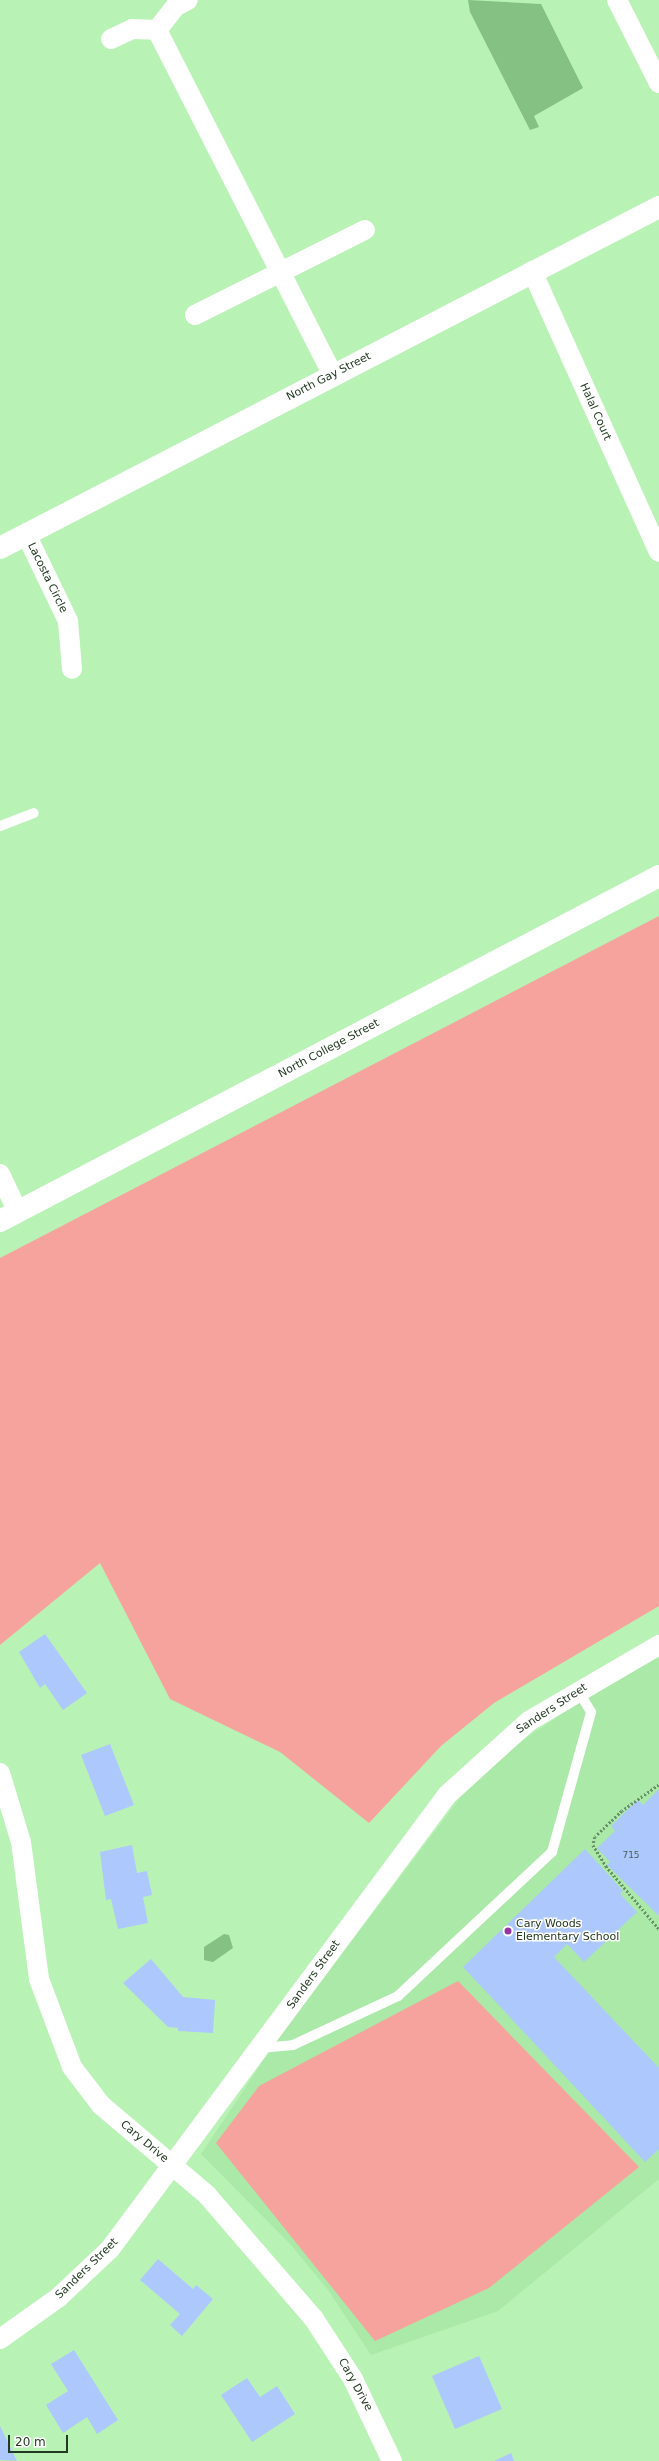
<!DOCTYPE html>
<html>
<head>
<meta charset="utf-8">
<style>
	body { margin:0 }
	#map { position:relative; width:659px; height:2461px; overflow:hidden; background:#b9f2b5; font-family:"DejaVu Sans",sans-serif }
	div>[style] { position:absolute }
	.built>* { inset:0; background:#aae9a7 }
	.green>* { inset:0; background:#f6a39e }
	.water>* { inset:0; background:#85c182 }
	.building>* { inset:0; background:#adc8fd }
	.path>* { height:2.5px; margin-top:-1.25px; transform-origin:0; background:repeating-linear-gradient(90deg,#699067 0 2px,transparent 0 4px) }
	.lane>* { height:10px; margin:-5px; padding:0 5px; transform-origin:5px; border-radius:5px; background:#fff }
	.street>* { height:20px; margin:-10px; padding:0 10px; transform-origin:10px; border-radius:10px; background:#fff }
	.secondary>* { height:22px; margin:-11px; padding:0 11px; transform-origin:11px; border-radius:11px; background:#fff }
	.dots>* { width:11px; height:11px; translate:-50% -50%; box-sizing:border-box; border:2px solid #fff; border-radius:50% }
	span { translate:-50% -50%; white-space:nowrap; text-align:center; line-height:1.15; -webkit-text-stroke:3px #fff; paint-order:stroke }
	.number-label { font-size:9px; color:#465e59 }
	.number-label span { -webkit-text-stroke-width:0 }
	.street-label { font-size:11px; color:#233a22 }
	.poi-label { font-size:11px; color:#233a22 }
	.left { translate:0 -50%; text-align:left }
	.scale { position:absolute; left:8px; top:2435px; width:60px; height:18px; box-sizing:border-box; border:2px solid #233a22; border-top:0; padding-left:5px; font-size:12px; line-height:14px; white-space:nowrap; color:#233a22; -webkit-text-stroke:3px #fff; paint-order:stroke }
</style>
</head>
<body>
<div id="map">
	<div class="built">
		<i style="clip-path:polygon(659px 1657px,659px 2179px,498px 2311px,371px 2355px,328px 2290px,292px 2246px,201px 2154px,279px 2037px,460px 1798px,517px 1744px,575px 1705px)"></i>
	</div>
	<div class="green">
		<i style="clip-path:polygon(659px 916px,659px 1606px,494px 1703px,441px 1746px,369px 1823px,280px 1752px,170px 1699px,100px 1563px,0 1645px,0 1258px)"></i>
		<i style="clip-path:polygon(458px 1981px,639px 2167px,489px 2288px,375px 2341px,216px 2143px,259px 2086px)"></i>
	</div>
	<div class="water">
		<i style="clip-path:polygon(468px 0,541px 4px,583px 88px,534px 116px,539px 127px,530px 130px,470px 12px)"></i>
		<i style="clip-path:polygon(224px 1934px,229px 1935px,233px 1948px,213px 1962px,204px 1960px,204px 1947px)"></i>
	</div>
	<div class="building">
		<i style="clip-path:polygon(45px 1634px,87px 1693px,63px 1710px,45px 1684px,40px 1688px,19px 1652px)"></i>
		<i style="clip-path:polygon(110px 1744px,134px 1805px,105px 1816px,81px 1755px)"></i>
		<i style="clip-path:polygon(659px 1789px,659px 1916px,607px 1865px,610px 1862px,597px 1848px,615px 1831px,611px 1826px,624px 1813px,638px 1800px,643px 1805px)"></i>
		<i style="clip-path:polygon(132px 1845px,137px 1873px,147px 1871px,152px 1895px,143px 1897px,148px 1923px,118px 1929px,111px 1899px,106px 1900px,100px 1852px)"></i>
		<i style="clip-path:polygon(585px 1849px,623px 1891px,620px 1894px,637px 1912px,584px 1962px,567px 1944px,554px 1957px,659px 2068px,659px 2149px,645px 2162px,463px 1967px)"></i>
		<i style="clip-path:polygon(151px 1959px,183px 1997px,215px 2000px,213px 2033px,178px 2031px,178px 2028px,168px 2027px,123px 1983px)"></i>
		<i style="clip-path:polygon(158px 2259px,193px 2289px,196px 2285px,213px 2299px,182px 2336px,170px 2325px,180px 2314px,140px 2280px)"></i>
		<i style="clip-path:polygon(74px 2350px,118px 2420px,97px 2434px,87px 2417px,63px 2433px,46px 2405px,68px 2391px,51px 2364px)"></i>
		<i style="clip-path:polygon(479px 2356px,502px 2409px,455px 2429px,432px 2376px)"></i>
		<i style="clip-path:polygon(247px 2378px,260px 2397px,277px 2386px,295px 2414px,252px 2442px,221px 2395px)"></i>
		<i style="clip-path:polygon(0 2426px,17px 2461px,0 2460px)"></i>
		<i style="clip-path:polygon(511px 2453px,514px 2461px,494px 2461px)"></i>
	</div>
	<div class="path">
		<i style="left:659px;top:1785px;width:45px;rotate:144.9deg"></i>
		<i style="left:622px;top:1811px;width:37px;rotate:136deg"></i>
		<i style="left:595px;top:1837px;width:8px;rotate:104deg"></i>
		<i style="left:593px;top:1845px;width:25px;rotate:58deg"></i>
		<i style="left:606px;top:1866px;width:82px;rotate:49.9deg"></i>
	</div>
	<div class="lane">
		<i style="left:0;top:826px;width:36px;rotate:-21deg"></i>
		<i style="left:260px;top:2048px;width:33px;rotate:-5deg"></i>
		<i style="left:293px;top:2045px;width:116px;rotate:-25deg"></i>
		<i style="left:398px;top:1996px;width:211px;rotate:-43.1deg"></i>
		<i style="left:552px;top:1852px;width:145px;rotate:-74.4deg"></i>
		<i style="left:591px;top:1712px;width:26px;rotate:-121deg"></i>
	</div>
	<div class="street">
		<i style="left:617px;top:0;width:93px;rotate:63.2deg"></i>
		<i style="left:157px;top:30px;width:387px;rotate:63deg"></i>
		<i style="left:111px;top:39px;width:23px;rotate:-25deg"></i>
		<i style="left:132px;top:29px;width:25px;rotate:2deg"></i>
		<i style="left:157px;top:30px;width:31px;rotate:-52deg"></i>
		<i style="left:176px;top:6px;width:13px;rotate:-27deg"></i>
		<i style="left:532px;top:271px;width:308px;rotate:65.7deg"></i>
		<i style="left:195px;top:315px;width:190px;rotate:-26.6deg"></i>
		<i style="left:26px;top:534px;width:97px;rotate:64.2deg"></i>
		<i style="left:68px;top:621px;width:48px;rotate:85.2deg"></i>
		<i style="left:0;top:1174px;width:42px;rotate:64.7deg"></i>
		<i style="left:0;top:1773px;width:72px;rotate:73.1deg"></i>
		<i style="left:21px;top:1842px;width:138px;rotate:82.5deg"></i>
		<i style="left:39px;top:1979px;width:94px;rotate:69.4deg"></i>
		<i style="left:72px;top:2067px;width:48px;rotate:52.7deg"></i>
		<i style="left:101px;top:2105px;width:139px;rotate:40.3deg"></i>
		<i style="left:207px;top:2195px;width:164px;rotate:49.2deg"></i>
		<i style="left:314px;top:2319px;width:72px;rotate:57deg"></i>
		<i style="left:353px;top:2379px;width:91px;rotate:64.6deg"></i>
		<i style="left:0;top:2339px;width:72px;rotate:-35.4deg"></i>
		<i style="left:59px;top:2297px;width:70px;rotate:-43.3deg"></i>
		<i style="left:110px;top:2249px;width:565px;rotate:-53.41deg"></i>
		<i style="left:447px;top:1795px;width:110px;rotate:-42.1deg"></i>
		<i style="left:529px;top:1721px;width:151px;rotate:-30.3deg"></i>
	</div>
	<div class="secondary">
		<i style="left:0;top:548px;width:742px;rotate:-27.36deg"></i>
		<i style="left:0;top:1221px;width:744px;rotate:-27.63deg"></i>
	</div>
	<div class="dots">
		<i style="left:508px;top:1931px;background:#94369f"></i>
	</div>
	<div class="number-label">
		<span style="left:631px;top:1855px">715</span>
	</div>
	<div class="street-label">
		<span style="left:329px;top:377px;rotate:-27deg">North Gay Street</span>
		<span style="left:595px;top:412px;rotate:66deg">Halal Court</span>
		<span style="left:47px;top:578px;rotate:64deg">Lacosta Circle</span>
		<span style="left:329px;top:1049px;rotate:-28deg">North College Street</span>
		<span style="left:552px;top:1709px;rotate:-33deg">Sanders Street</span>
		<span style="left:314px;top:1975px;rotate:-54deg">Sanders Street</span>
		<span style="left:144px;top:2142px;rotate:40deg">Cary Drive</span>
		<span style="left:87px;top:2269px;rotate:-44deg">Sanders Street</span>
		<span style="left:355px;top:2385px;rotate:61deg">Cary Drive</span>
	</div>
	<div class="poi-label">
		<span class="left" style="left:516px;top:1931px">Cary Woods<br>Elementary School</span>
	</div>
	<div class="scale">20 m</div>
</div>
</body>
</html>
